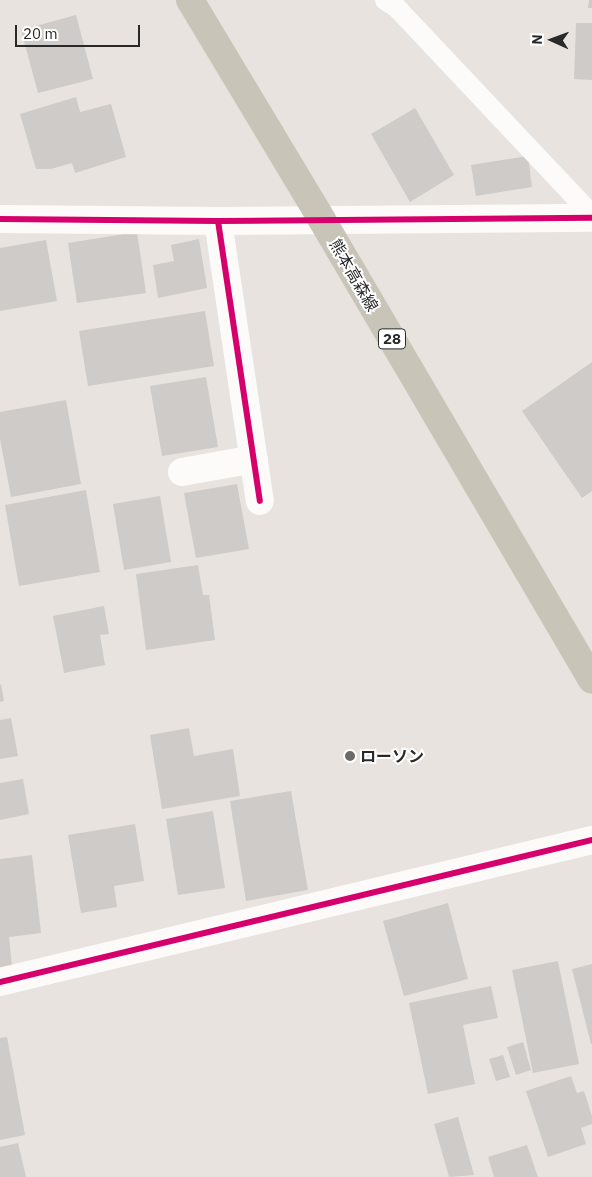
<!DOCTYPE html>
<html>
<head>
<meta charset="utf-8">
<style>
	body { margin:0 }
	#map { position:relative; width:592px; height:1177px; overflow:hidden; background:#e8e3de; font-family:"IBM Plex Sans","Noto Sans JP",sans-serif }
	div>[style] { position:absolute }
	.building>* { inset:0; background:#cecbc8 }
	.service>* { height:20px; margin:-10px; padding:0 10px; transform-origin:10px; border-radius:10px; background:#fcfbfa }
	.minor>* { height:28px; margin:-14px; padding:0 14px; transform-origin:14px; border-radius:14px; background:#fcfbfa }
	.primary>* { height:28px; margin:-14px; padding:0 14px; transform-origin:14px; border-radius:14px; background:#c9c4b8 }
	.cycleway>* { height:6px; margin:-3px; padding:0 3px; transform-origin:3px; border-radius:3px; background:#d6006c }
	.dots>* { width:14px; height:14px; translate:-50% -50%; box-sizing:border-box; border:2px solid #fff; border-radius:50% }
	span { translate:-50% -50%; white-space:nowrap; text-align:center; line-height:1.15; -webkit-text-stroke:4px #fff; paint-order:stroke }
	.shield-label span { padding:1px 4px; background:#fff; border:1px solid; border-radius:4px; -webkit-text-stroke-width:0 }
	.shield-label { font-size:15px; color:#292929; font-weight:700 }
	.street-label { font-size:16px; color:#292929 }
	.poi-label { font-size:16px; color:#292929; font-weight:700 }
	.left { translate:0 -50%; text-align:left }
	.north { position:absolute; left:527px; top:15px; width:50px; height:50px; -webkit-text-stroke:4px #fff; paint-order:stroke; rotate:272deg; font-size:14px; font-weight:700; line-height:20px; text-align:center; color:#292929 }
	.north::after { content:''; display:block; margin:auto; width:18px; height:22px; background:#292929; clip-path:polygon(50% 0,100% 100%,50% 72%,0 100%) }
	.scale { position:absolute; left:15px; top:25px; width:125px; height:22px; box-sizing:border-box; border:2px solid #292929; border-top:0; padding-left:6px; font-size:15px; line-height:18px; white-space:nowrap; color:#292929; -webkit-text-stroke:4px #fff; paint-order:stroke }
</style>
</head>
<body>
<div id="map">
	<div class="building">
		<i style="clip-path:polygon(589px 0,592px 0,592px 8px,588px 8px)"></i>
		<i style="clip-path:polygon(76px 15px,93px 79px,38px 93px,21px 30px)"></i>
		<i style="clip-path:polygon(576px 23px,592px 23px,592px 80px,574px 79px)"></i>
		<i style="clip-path:polygon(76px 97px,80px 112px,111px 104px,126px 157px,75px 173px,72px 163px,51px 169px,36px 169px,20px 114px)"></i>
		<i style="clip-path:polygon(415px 108px,454px 175px,410px 202px,371px 134px)"></i>
		<i style="clip-path:polygon(528px 156px,532px 187px,476px 196px,471px 165px)"></i>
		<i style="clip-path:polygon(137px 232px,146px 293px,77px 303px,68px 243px)"></i>
		<i style="clip-path:polygon(199px 239px,207px 288px,158px 298px,153px 265px,174px 261px,171px 245px)"></i>
		<i style="clip-path:polygon(46px 240px,57px 301px,0 311px,0 248px)"></i>
		<i style="clip-path:polygon(205px 311px,214px 366px,88px 386px,79px 331px)"></i>
		<i style="clip-path:polygon(592px 362px,592px 491px,582px 498px,522px 411px)"></i>
		<i style="clip-path:polygon(206px 377px,218px 447px,162px 456px,150px 386px)"></i>
		<i style="clip-path:polygon(66px 400px,81px 484px,11px 497px,0 439px,0 412px)"></i>
		<i style="clip-path:polygon(237px 484px,249px 549px,196px 558px,184px 493px)"></i>
		<i style="clip-path:polygon(86px 490px,100px 572px,19px 586px,5px 505px)"></i>
		<i style="clip-path:polygon(160px 496px,171px 562px,124px 570px,113px 504px)"></i>
		<i style="clip-path:polygon(198px 565px,203px 595px,209px 595px,215px 640px,146px 650px,136px 574px)"></i>
		<i style="clip-path:polygon(104px 606px,109px 634px,100px 635px,105px 665px,64px 673px,53px 616px)"></i>
		<i style="clip-path:polygon(1px 684px,4px 701px,0 702px,0 685px)"></i>
		<i style="clip-path:polygon(11px 718px,18px 756px,0 759px,0 720px)"></i>
		<i style="clip-path:polygon(189px 728px,194px 756px,233px 749px,240px 796px,162px 809px,150px 735px)"></i>
		<i style="clip-path:polygon(23px 779px,29px 814px,0 820px,0 783px)"></i>
		<i style="clip-path:polygon(291px 791px,308px 890px,246px 901px,230px 801px)"></i>
		<i style="clip-path:polygon(213px 811px,225px 888px,178px 895px,166px 819px)"></i>
		<i style="clip-path:polygon(135px 824px,144px 881px,114px 886px,117px 907px,81px 913px,68px 835px)"></i>
		<i style="clip-path:polygon(32px 855px,41px 933px,9px 937px,12px 966px,0 967px,0 859px)"></i>
		<i style="clip-path:polygon(448px 903px,468px 979px,404px 996px,383px 921px)"></i>
		<i style="clip-path:polygon(558px 961px,579px 1064px,533px 1073px,512px 970px)"></i>
		<i style="clip-path:polygon(592px 964px,592px 1044px,591px 1044px,572px 969px)"></i>
		<i style="clip-path:polygon(491px 986px,498px 1018px,463px 1025px,475px 1084px,428px 1094px,409px 1003px)"></i>
		<i style="clip-path:polygon(7px 1037px,25px 1135px,0 1140px,0 1038px)"></i>
		<i style="clip-path:polygon(523px 1042px,531px 1070px,516px 1075px,507px 1047px)"></i>
		<i style="clip-path:polygon(503px 1055px,510px 1077px,496px 1081px,489px 1059px)"></i>
		<i style="clip-path:polygon(571px 1076px,577px 1093px,584px 1091px,592px 1116px,592px 1124px,581px 1128px,586px 1144px,548px 1157px,526px 1091px)"></i>
		<i style="clip-path:polygon(458px 1117px,474px 1175px,449px 1177px,434px 1124px)"></i>
		<i style="clip-path:polygon(18px 1143px,26px 1177px,0 1177px,0 1147px)"></i>
		<i style="clip-path:polygon(527px 1145px,538px 1177px,494px 1177px,488px 1157px)"></i>
	</div>
	<div class="service">
		<i style="left:385px;top:0;width:14px;rotate:34deg"></i>
		<i style="left:397px;top:8px;width:284px;rotate:46.7deg"></i>
	</div>
	<div class="minor">
		<i style="left:0;top:219px;width:218px;rotate:0.5deg"></i>
		<i style="left:218px;top:221px;width:374px;rotate:-0.5deg"></i>
		<i style="left:218px;top:221px;width:283px;rotate:81.5deg"></i>
		<i style="left:182px;top:472px;width:73px;rotate:-10.2deg"></i>
		<i style="left:0;top:982px;width:609px;rotate:-13.49deg"></i>
	</div>
	<div class="primary">
		<i style="left:190px;top:0;width:257px;rotate:59deg"></i>
		<i style="left:322px;top:220px;width:533px;rotate:59.59deg"></i>
	</div>
	<div class="cycleway">
		<i style="left:0;top:219px;width:218px;rotate:0.5deg"></i>
		<i style="left:218px;top:221px;width:374px;rotate:-0.5deg"></i>
		<i style="left:218px;top:221px;width:283px;rotate:81.5deg"></i>
		<i style="left:0;top:982px;width:609px;rotate:-13.49deg"></i>
	</div>
	<div class="dots">
		<i style="left:350px;top:756px;background:#6c6a68"></i>
	</div>
	<div class="shield-label">
		<span style="left:392px;top:339px">28</span>
	</div>
	<div class="street-label">
		<span style="left:354px;top:275px;rotate:60deg">熊本高森線</span>
	</div>
	<div class="poi-label">
		<span class="left" style="left:360px;top:756px">ローソン</span>
	</div>
	<div class="north">N</div>
	<div class="scale">20 m</div>
</div>
</body>
</html>
